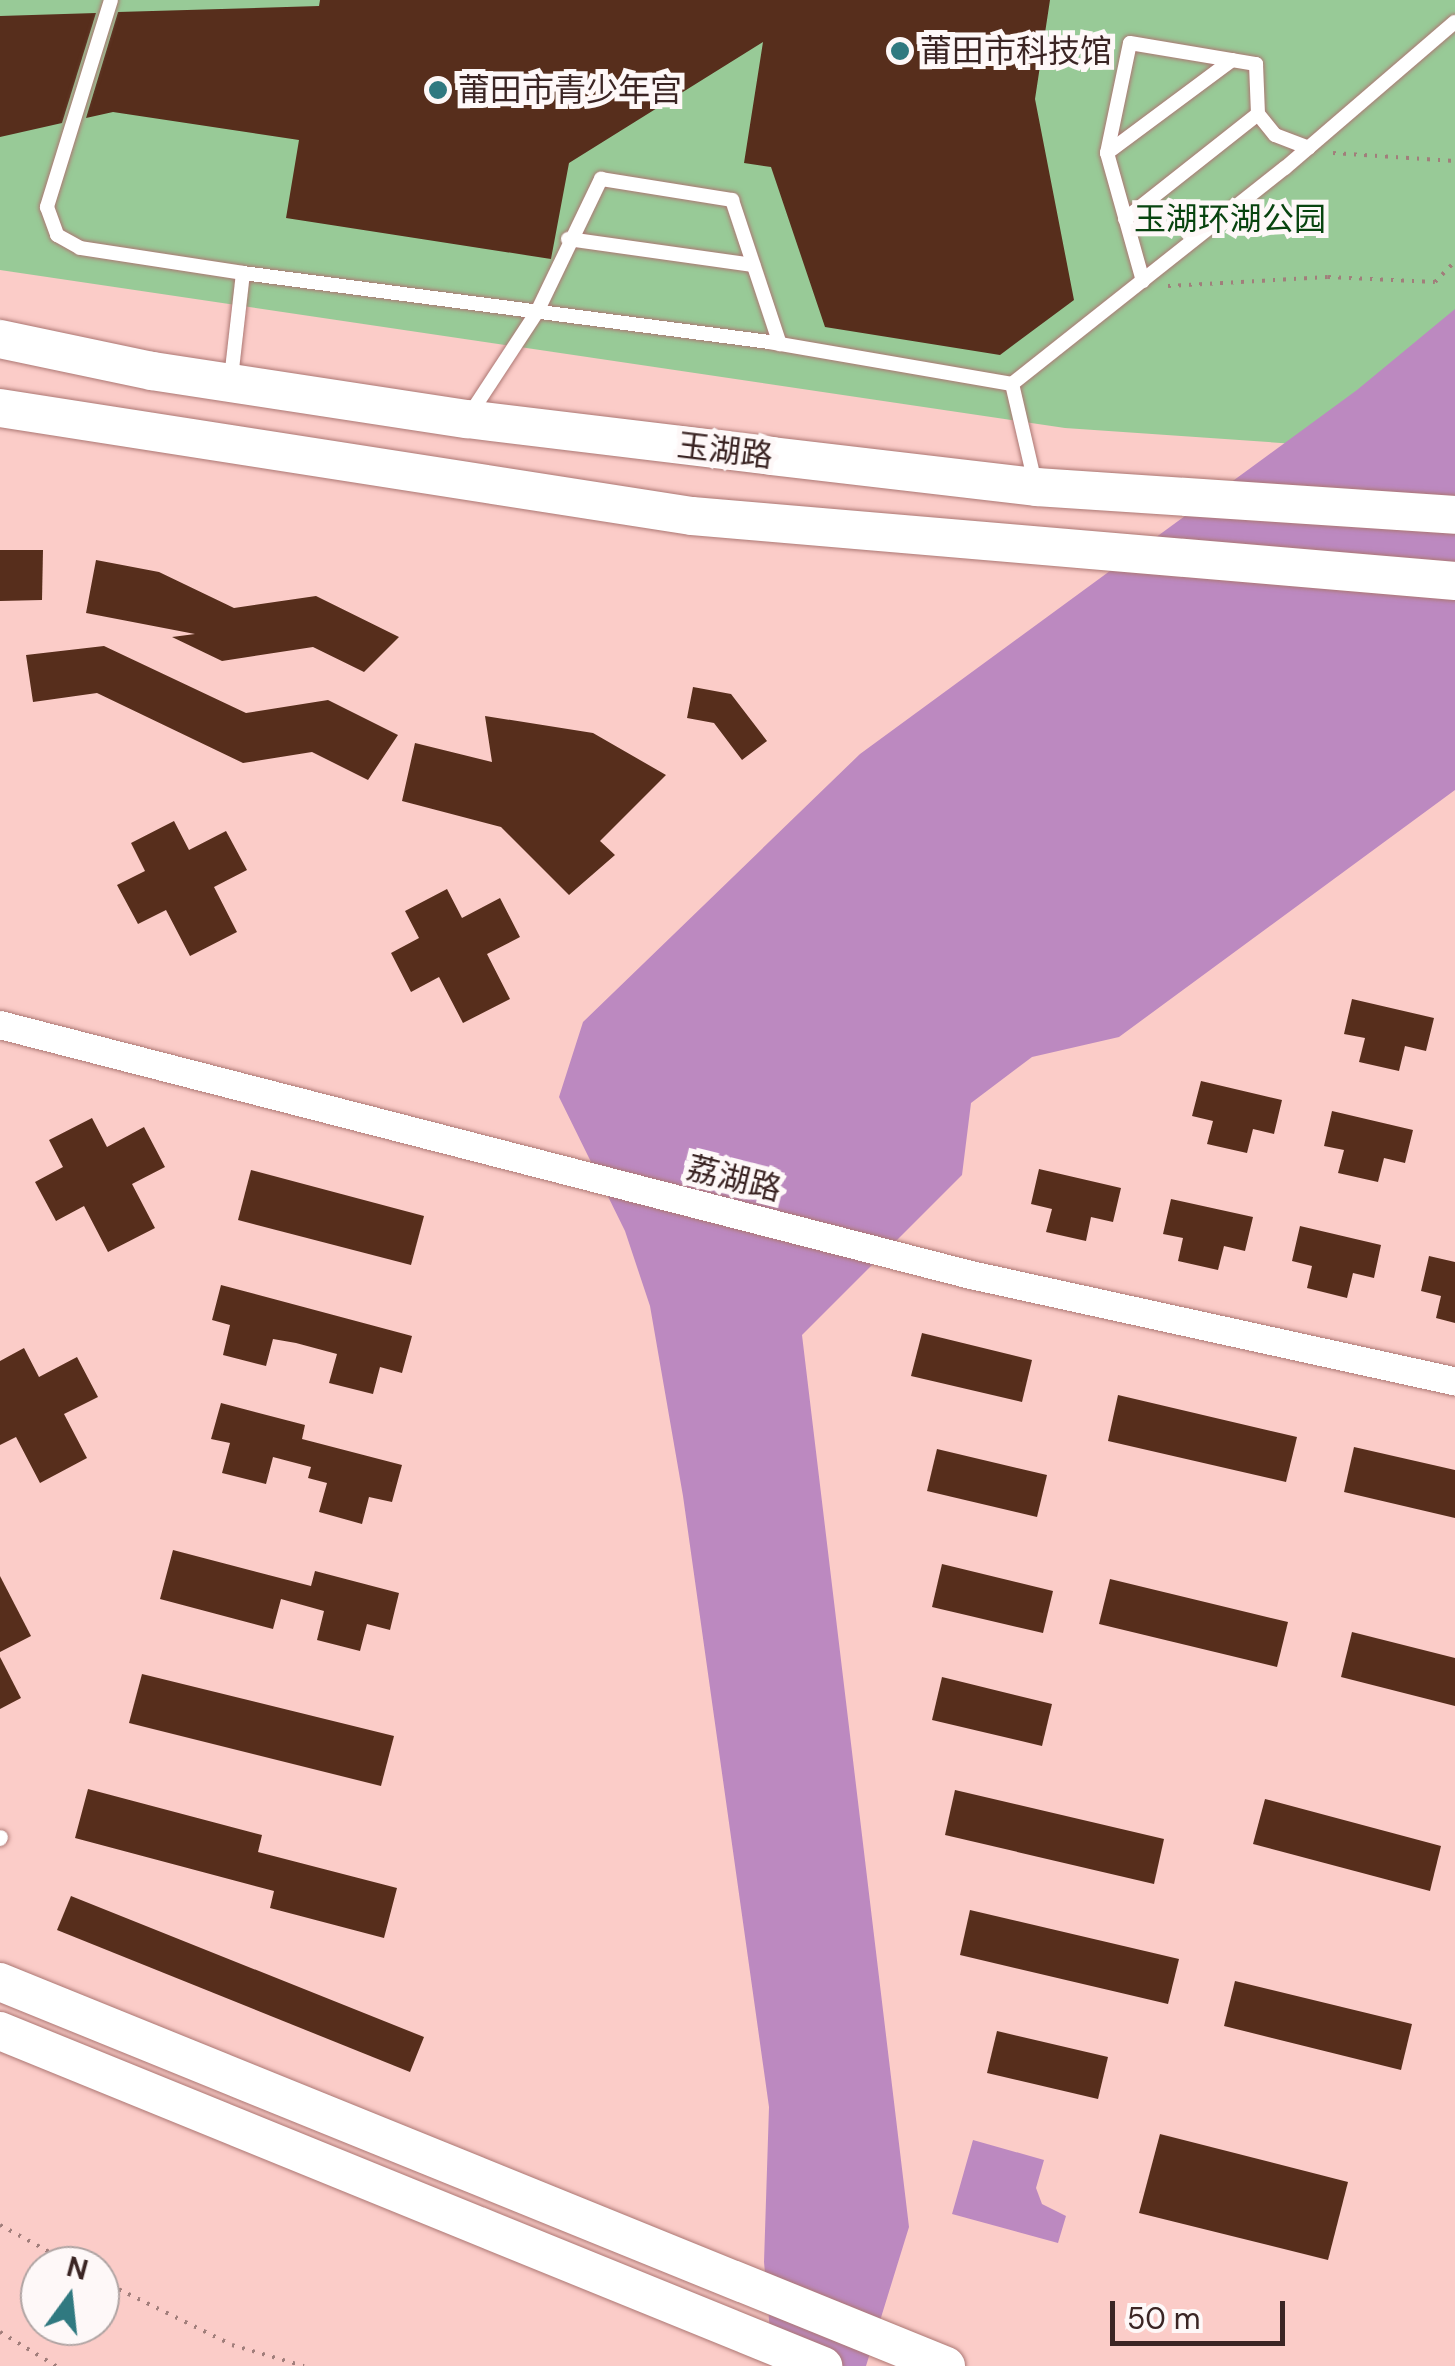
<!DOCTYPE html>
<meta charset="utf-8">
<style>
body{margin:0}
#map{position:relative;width:1455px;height:2366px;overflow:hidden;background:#fbccc8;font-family:"DM Sans","Noto Sans SC",sans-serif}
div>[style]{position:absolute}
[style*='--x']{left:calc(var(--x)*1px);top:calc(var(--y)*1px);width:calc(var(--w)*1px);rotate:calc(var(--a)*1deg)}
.green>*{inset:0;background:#98ca97}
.water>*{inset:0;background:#bc89c0}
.building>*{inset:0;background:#572e1c}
.path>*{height:4px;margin-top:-2px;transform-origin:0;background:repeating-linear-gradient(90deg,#a17e7b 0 2.5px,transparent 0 10.5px)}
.roads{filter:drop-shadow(0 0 2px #ac7773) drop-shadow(0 0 2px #ac7773)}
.service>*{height:14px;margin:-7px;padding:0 7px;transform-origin:7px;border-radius:7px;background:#fff}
.minor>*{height:28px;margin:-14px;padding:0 14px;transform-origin:14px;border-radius:14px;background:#fff}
.secondary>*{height:38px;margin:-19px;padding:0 19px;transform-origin:19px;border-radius:19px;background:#fff}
.dots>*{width:28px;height:28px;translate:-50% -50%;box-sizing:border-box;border:5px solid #fef8f8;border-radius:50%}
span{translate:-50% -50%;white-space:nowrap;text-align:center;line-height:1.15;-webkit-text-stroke:10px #fef8f8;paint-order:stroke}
.poi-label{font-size:32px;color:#3b2524}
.left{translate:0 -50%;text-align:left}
.park-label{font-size:32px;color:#08440f}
.street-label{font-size:32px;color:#3b2524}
.north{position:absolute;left:20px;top:2246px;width:100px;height:100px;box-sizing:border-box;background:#fef8f8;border:2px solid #b0a4a3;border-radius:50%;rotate:15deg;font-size:28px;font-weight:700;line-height:40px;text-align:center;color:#3b2524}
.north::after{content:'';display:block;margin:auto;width:35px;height:45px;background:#307980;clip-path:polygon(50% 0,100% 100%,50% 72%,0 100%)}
.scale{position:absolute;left:1110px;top:2301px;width:175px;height:45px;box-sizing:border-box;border:5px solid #3b2524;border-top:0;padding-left:12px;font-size:30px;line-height:35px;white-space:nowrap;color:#3b2524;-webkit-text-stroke:8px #fef8f8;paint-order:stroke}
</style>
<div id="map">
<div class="green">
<i style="clip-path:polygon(0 0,1455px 0,1455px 455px,1065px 428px,0 270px)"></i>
</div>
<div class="water">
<i style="clip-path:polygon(1455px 309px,1455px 790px,1119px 1037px,1032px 1057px,971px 1103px,962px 1175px,802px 1335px,909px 2227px,866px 2366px,773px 2366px,764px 2262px,769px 2107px,683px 1496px,650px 1306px,625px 1231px,559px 1097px,583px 1022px,860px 754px,1357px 390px)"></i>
<i style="clip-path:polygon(973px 2140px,1044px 2160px,1036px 2188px,1042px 2204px,1066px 2216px,1058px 2243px,952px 2214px)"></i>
</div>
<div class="building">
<i style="clip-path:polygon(320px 0,1050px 0,1035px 99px,1074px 300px,1000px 355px,825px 327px,771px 167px,744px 163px,763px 42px,569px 163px,551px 259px,286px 218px,299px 140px,113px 112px,86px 118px,118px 12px,319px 6px)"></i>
<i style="clip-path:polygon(96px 13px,62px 123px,0 137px,0 16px)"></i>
<i style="clip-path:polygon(0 550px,43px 550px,42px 600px,0 601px)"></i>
<i style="clip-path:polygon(96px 560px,159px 572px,234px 608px,316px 596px,399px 637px,364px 672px,313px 647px,222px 661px,172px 637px,195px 634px,86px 613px)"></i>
<i style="clip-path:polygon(104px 646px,246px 713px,328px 700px,398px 735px,368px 780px,312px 752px,243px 763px,97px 693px,33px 702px,26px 655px)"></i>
<i style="clip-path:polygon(693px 687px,731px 694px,767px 741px,742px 760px,714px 723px,687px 718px)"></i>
<i style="clip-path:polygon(485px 716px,593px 733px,666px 775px,600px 841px,615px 855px,569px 895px,501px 827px,402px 801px,415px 743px,492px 762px)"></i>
<i style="clip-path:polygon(174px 821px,189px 850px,226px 831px,247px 870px,214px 887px,237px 932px,190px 956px,166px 910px,138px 924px,117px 885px,145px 871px,131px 843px)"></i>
<i style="clip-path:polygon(447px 889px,462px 918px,500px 898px,520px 937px,487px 954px,510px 999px,463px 1023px,439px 977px,411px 992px,391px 953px,419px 938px,405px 911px)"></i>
<i style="clip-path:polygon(1352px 999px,1434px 1018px,1426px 1051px,1405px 1046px,1399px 1071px,1359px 1062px,1365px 1038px,1344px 1034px)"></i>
<i style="clip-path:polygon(1201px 1081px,1282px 1100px,1274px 1134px,1253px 1129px,1247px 1153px,1207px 1144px,1213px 1121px,1192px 1116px)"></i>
<i style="clip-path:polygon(1332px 1111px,1413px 1130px,1405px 1163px,1384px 1158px,1378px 1182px,1338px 1173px,1344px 1150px,1324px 1146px)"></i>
<i style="clip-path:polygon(92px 1118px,107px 1147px,144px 1127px,165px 1167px,132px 1184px,155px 1228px,108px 1252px,84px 1206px,56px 1221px,35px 1182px,63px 1167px,49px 1140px)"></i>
<i style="clip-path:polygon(1039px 1169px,1121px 1188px,1113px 1222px,1091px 1217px,1086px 1241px,1046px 1232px,1052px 1209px,1031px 1204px)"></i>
<i style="clip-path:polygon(251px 1170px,424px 1216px,411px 1265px,238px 1220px)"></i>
<i style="clip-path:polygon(1171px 1199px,1253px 1217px,1245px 1251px,1224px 1246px,1218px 1270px,1178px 1261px,1183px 1238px,1163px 1234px)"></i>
<i style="clip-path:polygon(1300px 1226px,1381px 1245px,1374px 1278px,1353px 1273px,1347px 1298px,1307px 1288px,1312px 1266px,1292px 1261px)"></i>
<i style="clip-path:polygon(1429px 1256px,1455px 1262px,1455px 1323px,1436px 1318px,1441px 1296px,1421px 1291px)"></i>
<i style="clip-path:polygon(221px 1285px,412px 1336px,402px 1373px,380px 1367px,373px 1394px,329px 1383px,337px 1354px,296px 1343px,273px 1339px,266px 1366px,223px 1355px,230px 1325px,212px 1320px)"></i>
<i style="clip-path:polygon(922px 1333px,1032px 1360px,1022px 1402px,911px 1376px)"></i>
<i style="clip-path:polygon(24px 1348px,39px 1377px,77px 1357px,98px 1397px,64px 1414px,87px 1458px,40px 1483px,16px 1437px,0 1445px,0 1361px)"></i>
<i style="clip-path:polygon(1118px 1395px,1297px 1437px,1286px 1482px,1108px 1441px)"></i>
<i style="clip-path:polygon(221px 1403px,305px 1425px,302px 1439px,402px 1465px,392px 1502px,369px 1497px,362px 1524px,319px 1512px,327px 1483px,308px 1478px,311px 1467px,273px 1457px,266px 1484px,222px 1473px,230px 1443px,211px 1439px)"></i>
<i style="clip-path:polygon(1354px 1447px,1455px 1470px,1455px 1518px,1344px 1492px)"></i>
<i style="clip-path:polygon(937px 1449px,1047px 1475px,1037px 1517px,927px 1491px)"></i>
<i style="clip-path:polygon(173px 1550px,311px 1586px,315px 1571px,399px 1593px,390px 1630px,367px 1624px,360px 1651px,317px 1640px,324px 1611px,281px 1599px,273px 1629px,160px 1599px)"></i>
<i style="clip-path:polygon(942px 1564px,1053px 1591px,1043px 1633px,932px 1607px)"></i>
<i style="clip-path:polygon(0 1576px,31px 1636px,0 1652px)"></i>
<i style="clip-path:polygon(1110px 1579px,1288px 1622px,1277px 1667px,1099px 1624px)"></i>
<i style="clip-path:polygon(1352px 1632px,1455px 1658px,1455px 1706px,1341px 1677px)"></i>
<i style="clip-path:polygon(0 1657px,21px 1698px,0 1709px)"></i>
<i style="clip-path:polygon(142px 1674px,394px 1736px,381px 1786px,129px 1723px)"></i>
<i style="clip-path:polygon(942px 1677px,1052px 1704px,1042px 1746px,932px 1720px)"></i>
<i style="clip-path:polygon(88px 1789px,262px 1835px,258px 1852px,397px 1888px,384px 1938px,270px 1908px,274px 1891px,75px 1838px)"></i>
<i style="clip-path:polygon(955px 1790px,1164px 1839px,1154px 1884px,945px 1835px)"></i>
<i style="clip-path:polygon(1265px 1799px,1441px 1846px,1430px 1891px,1253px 1844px)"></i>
<i style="clip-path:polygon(71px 1896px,424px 2037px,410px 2072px,57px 1930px)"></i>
<i style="clip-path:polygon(970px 1910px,1179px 1959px,1168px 2004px,960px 1955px)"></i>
<i style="clip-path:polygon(1235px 1981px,1412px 2024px,1401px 2070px,1224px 2026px)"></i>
<i style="clip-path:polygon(997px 2031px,1108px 2057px,1098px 2099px,987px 2073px)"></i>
<i style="clip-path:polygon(1160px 2134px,1348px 2182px,1328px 2260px,1139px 2213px)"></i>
</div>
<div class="path">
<i style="--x:1333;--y:153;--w:122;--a:3.8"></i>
<i style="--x:1168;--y:286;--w:160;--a:-3.2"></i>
<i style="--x:1328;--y:277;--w:107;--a:2.7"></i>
<i style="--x:1435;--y:282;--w:29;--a:-46"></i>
<i style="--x:0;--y:2225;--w:85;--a:28.7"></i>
<i style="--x:100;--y:2280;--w:147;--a:26.2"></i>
<i style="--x:232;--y:2345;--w:75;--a:16.3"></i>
<i style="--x:0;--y:2332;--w:66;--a:31.3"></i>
</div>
<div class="roads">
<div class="service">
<i style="--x:111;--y:0;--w:217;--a:107.2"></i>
<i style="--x:47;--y:207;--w:30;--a:70"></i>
<i style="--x:57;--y:235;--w:26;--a:29"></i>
<i style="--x:80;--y:248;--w:165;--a:8.7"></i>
<i style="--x:243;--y:273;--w:107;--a:96.5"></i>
<i style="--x:1107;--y:153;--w:156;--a:-36.6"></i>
<i style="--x:1125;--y:219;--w:169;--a:-38.3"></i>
<i style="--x:568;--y:239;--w:187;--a:8"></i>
<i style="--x:243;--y:273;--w:531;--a:7.47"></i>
<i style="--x:769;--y:342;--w:247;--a:9.8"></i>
<i style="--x:1143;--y:281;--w:133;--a:-105.7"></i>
<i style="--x:1107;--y:153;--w:112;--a:-78.2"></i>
<i style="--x:1130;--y:43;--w:128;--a:9.5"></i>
<i style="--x:1256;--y:64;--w:50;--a:87.7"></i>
<i style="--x:1258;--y:114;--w:27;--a:51"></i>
<i style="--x:1275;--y:135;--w:36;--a:21"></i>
<i style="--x:470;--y:414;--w:122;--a:-56.7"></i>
<i style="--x:537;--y:312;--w:148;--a:-64.3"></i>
<i style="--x:601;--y:179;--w:133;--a:9.1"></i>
<i style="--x:732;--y:200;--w:152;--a:71.6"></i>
<i style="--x:1036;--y:487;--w:106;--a:-103.1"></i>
<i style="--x:1012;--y:384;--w:348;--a:-38.4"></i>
<i style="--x:1285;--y:168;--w:224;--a:-40.7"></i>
<i style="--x:0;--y:1839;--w:2;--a:-63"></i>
</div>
<div class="minor">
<i style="--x:0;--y:1025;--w:1003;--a:14.44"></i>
<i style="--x:971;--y:1275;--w:495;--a:12.4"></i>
</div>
<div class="secondary">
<i style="--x:0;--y:339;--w:155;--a:11.9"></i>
<i style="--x:152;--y:371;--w:319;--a:8.7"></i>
<i style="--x:467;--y:419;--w:307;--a:6.9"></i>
<i style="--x:772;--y:456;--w:266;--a:6.7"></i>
<i style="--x:1036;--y:487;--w:420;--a:3.8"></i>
<i style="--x:0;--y:408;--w:700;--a:8.87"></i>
<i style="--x:692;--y:516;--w:766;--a:4.87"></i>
<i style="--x:0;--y:1982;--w:1021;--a:22.09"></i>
<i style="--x:0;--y:2031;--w:889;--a:22.15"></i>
</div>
</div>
<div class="dots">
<i style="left:900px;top:51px;background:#307980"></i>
<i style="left:438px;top:90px;background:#307980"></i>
</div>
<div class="poi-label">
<span class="left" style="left:920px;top:51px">莆田市科技馆</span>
<span class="left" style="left:458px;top:90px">莆田市青少年宫</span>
</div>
<div class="park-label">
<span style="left:1230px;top:219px">玉湖环湖公园</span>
</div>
<div class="street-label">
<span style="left:725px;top:451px;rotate:7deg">玉湖路</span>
<span style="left:734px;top:1179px;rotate:14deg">荔湖路</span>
</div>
<div class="north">N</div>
<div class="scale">50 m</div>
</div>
